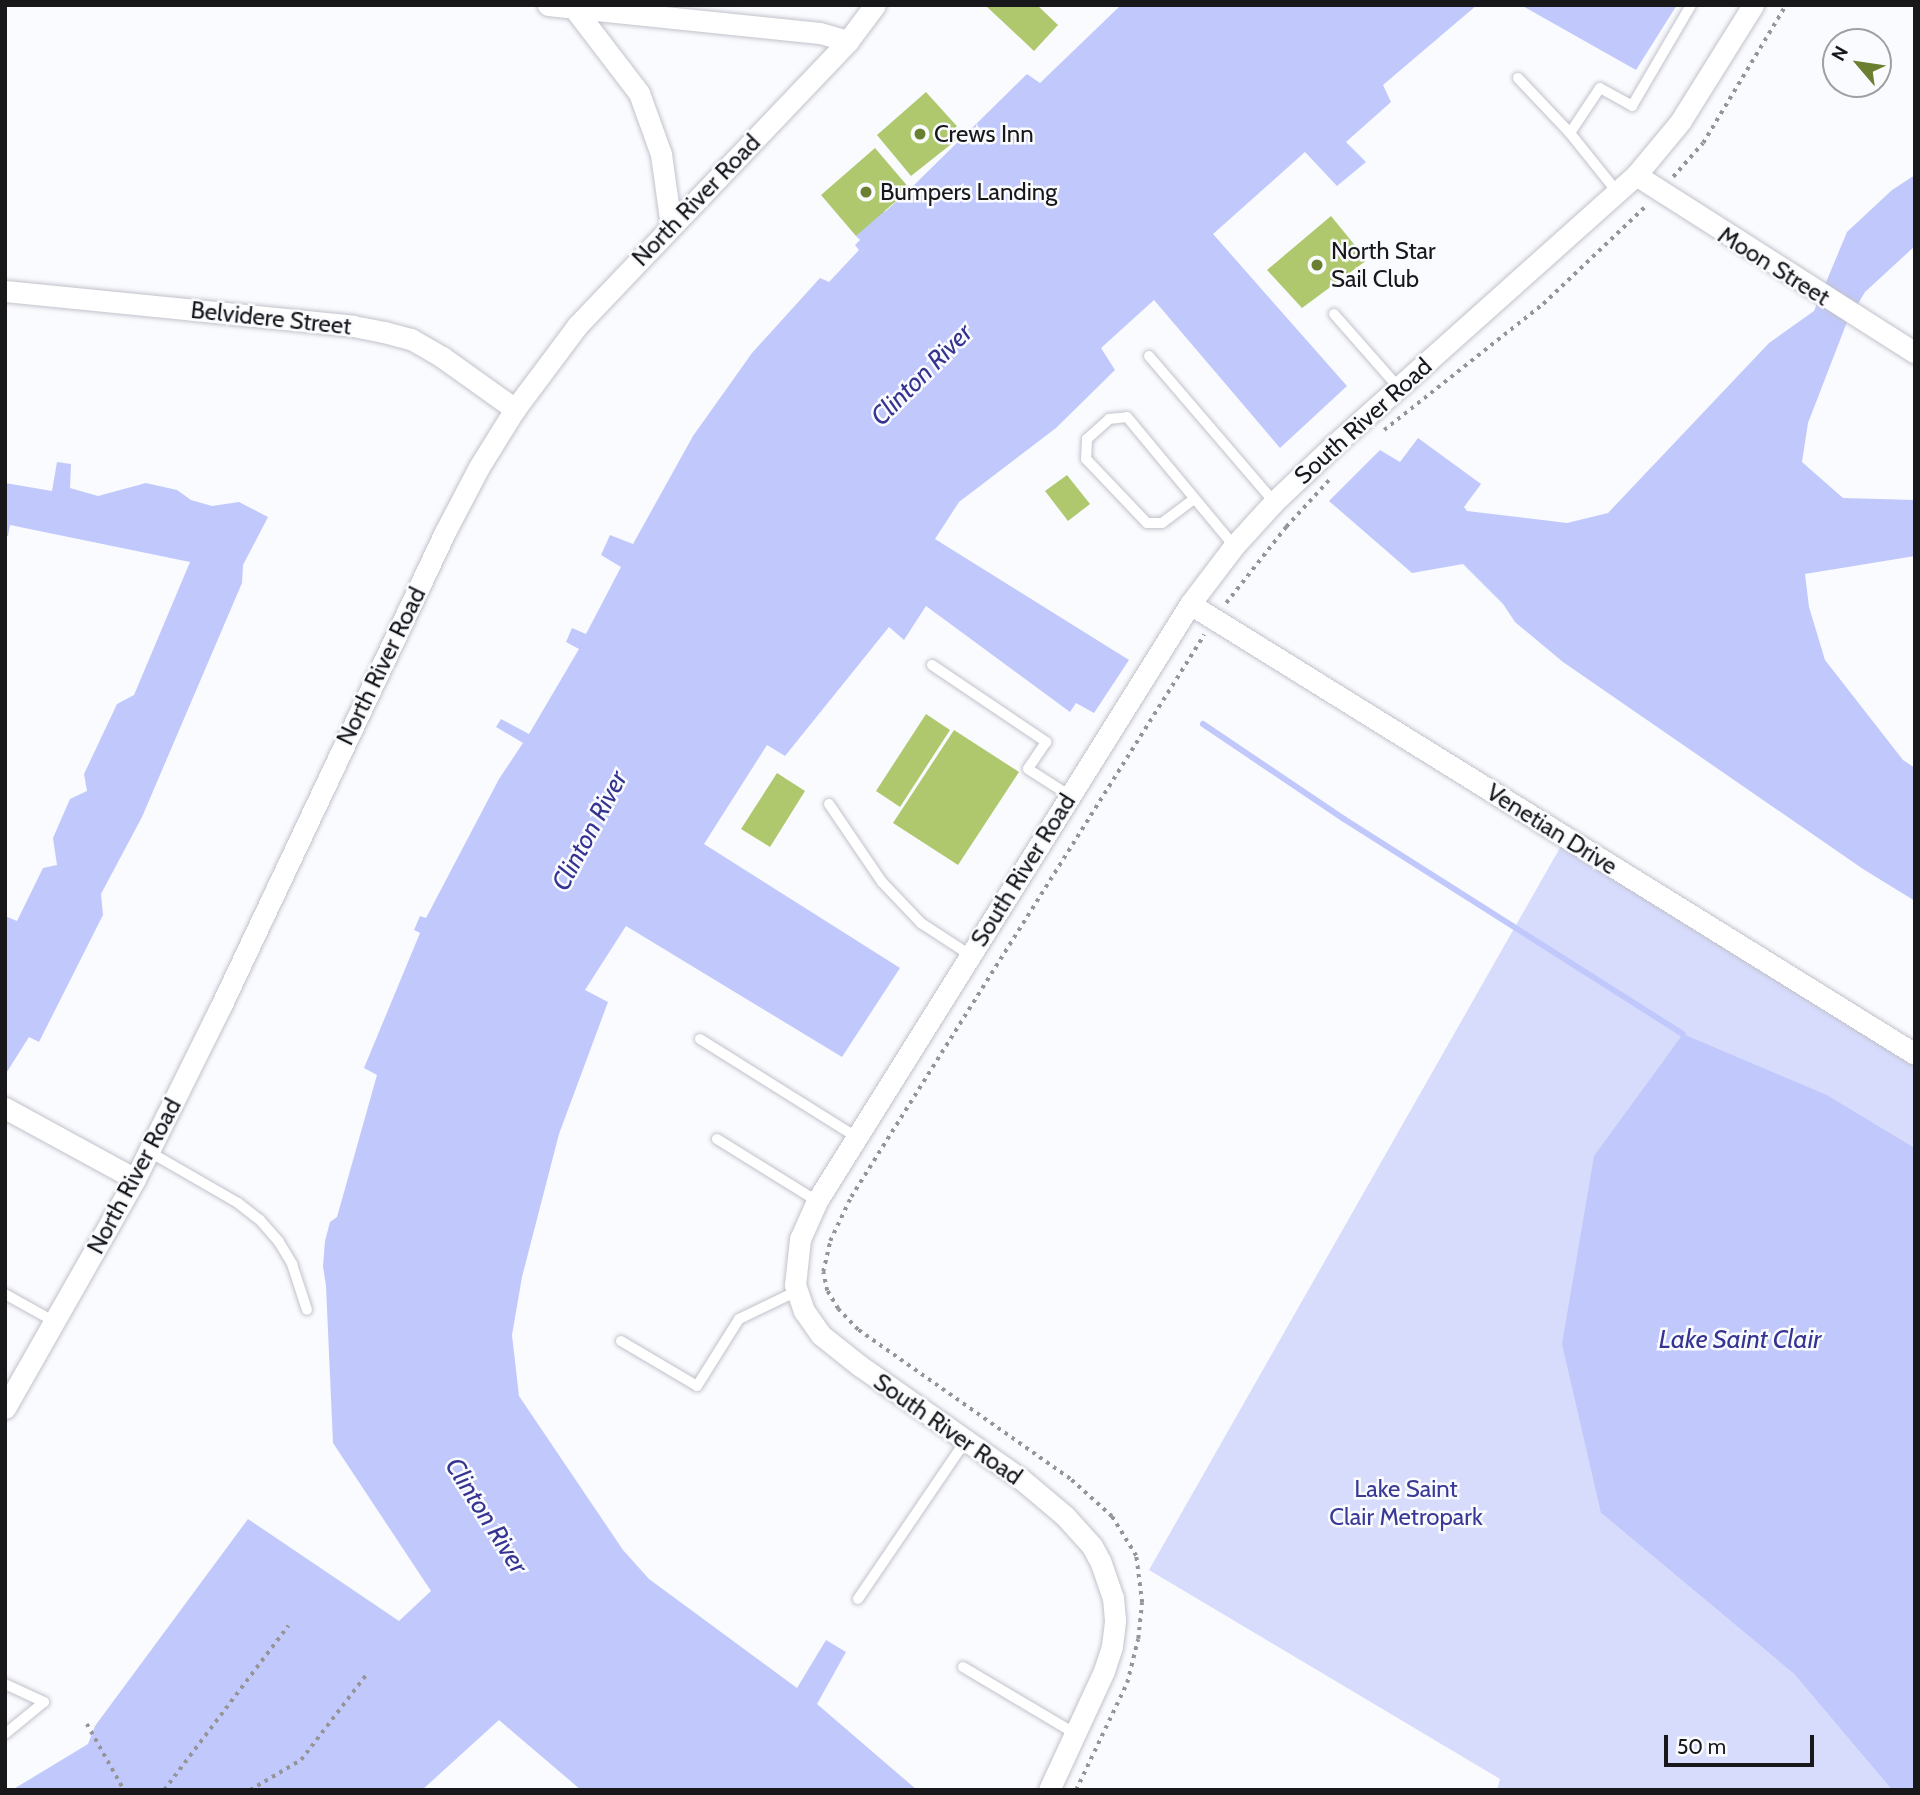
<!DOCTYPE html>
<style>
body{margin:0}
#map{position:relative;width:1920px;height:1795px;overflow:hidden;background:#fafbfe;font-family:Cabin,sans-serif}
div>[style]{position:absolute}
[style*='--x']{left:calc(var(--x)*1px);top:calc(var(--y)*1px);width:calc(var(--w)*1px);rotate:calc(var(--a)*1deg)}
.green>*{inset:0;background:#d7dcfd}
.water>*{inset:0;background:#c1c9fc}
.stream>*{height:6px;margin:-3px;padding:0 3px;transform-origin:3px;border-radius:3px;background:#c1c9fc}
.building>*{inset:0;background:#afc86e}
.path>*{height:3.5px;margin-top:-1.75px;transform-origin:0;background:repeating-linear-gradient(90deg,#959598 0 3.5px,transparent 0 8.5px)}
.roads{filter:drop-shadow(0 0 2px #c1c2cb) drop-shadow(0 0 2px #c1c2cb)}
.lane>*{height:10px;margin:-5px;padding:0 5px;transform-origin:5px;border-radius:5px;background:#fff}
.street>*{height:21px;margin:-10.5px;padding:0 10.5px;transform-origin:10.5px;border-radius:10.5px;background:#fff}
.dots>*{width:19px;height:19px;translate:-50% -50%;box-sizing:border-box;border:4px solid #fafbfe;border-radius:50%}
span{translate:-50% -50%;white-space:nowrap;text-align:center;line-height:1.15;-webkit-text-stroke:5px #fafbfe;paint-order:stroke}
.poi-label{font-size:24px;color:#18181b}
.left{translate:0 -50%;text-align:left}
.street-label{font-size:24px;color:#18181b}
.park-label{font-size:24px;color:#3a3996}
.water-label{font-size:26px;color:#363491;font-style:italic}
.frame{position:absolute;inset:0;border:7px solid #18181b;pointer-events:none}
.north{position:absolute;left:1822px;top:28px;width:70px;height:70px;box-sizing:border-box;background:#fafbfe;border:2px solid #a0a0a3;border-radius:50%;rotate:299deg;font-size:19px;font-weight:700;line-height:28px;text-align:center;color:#18181b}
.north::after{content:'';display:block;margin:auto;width:24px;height:32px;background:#6b7f30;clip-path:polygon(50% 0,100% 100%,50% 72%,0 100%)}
.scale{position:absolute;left:1664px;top:1735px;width:150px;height:32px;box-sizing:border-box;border:4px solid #18181b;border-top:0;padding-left:9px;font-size:21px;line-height:24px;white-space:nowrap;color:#18181b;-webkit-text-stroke:5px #fafbfe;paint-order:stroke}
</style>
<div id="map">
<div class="green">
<i style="clip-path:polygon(1561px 846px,1915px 1064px,1915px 1148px,1829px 1096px,1601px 1513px,1794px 1674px,1892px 1790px,1497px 1790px,1500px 1779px,1149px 1570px)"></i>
</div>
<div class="water">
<i style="clip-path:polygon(1121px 5px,1477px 5px,1383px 85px,1391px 102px,1346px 142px,1366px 162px,1337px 186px,1305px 152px,1213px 234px,1347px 386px,1280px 448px,1154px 300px,1101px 348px,1115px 370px,1056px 428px,959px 502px,935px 539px,1129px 660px,1094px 713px,1076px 703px,1070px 712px,926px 606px,904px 640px,889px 627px,785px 756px,767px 745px,704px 844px,900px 968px,842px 1057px,626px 926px,585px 990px,608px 1002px,559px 1134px,522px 1277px,512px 1335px,519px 1396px,623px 1550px,649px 1579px,797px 1688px,826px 1640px,846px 1652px,817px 1704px,917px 1790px,581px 1790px,499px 1720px,422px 1790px,12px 1790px,88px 1744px,95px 1726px,248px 1519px,399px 1621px,431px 1591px,333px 1443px,326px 1286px,323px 1266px,325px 1241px,330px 1222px,337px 1217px,377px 1075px,364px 1068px,420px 933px,414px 930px,420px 916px,426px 918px,499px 779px,523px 743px,496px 727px,501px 719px,529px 734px,579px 649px,566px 642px,572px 628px,586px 634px,621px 567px,601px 555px,610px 535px,633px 544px,693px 436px,752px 353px,820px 278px,829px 282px,859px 250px,855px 245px,860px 240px,856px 236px,878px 213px,886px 211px,910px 189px,1027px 74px,1040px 83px)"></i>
<i style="clip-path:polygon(1521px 5px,1677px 5px,1636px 70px)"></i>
<i style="clip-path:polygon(1915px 175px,1915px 246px,1865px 292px,1847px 322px,1808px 423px,1802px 462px,1843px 498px,1915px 500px,1915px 556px,1805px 574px,1809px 607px,1825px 660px,1903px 760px,1915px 768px,1915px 901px,1863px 869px,1563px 662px,1515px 622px,1503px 604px,1463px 564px,1412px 573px,1329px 501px,1380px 450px,1400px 462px,1418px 438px,1481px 484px,1464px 507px,1467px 511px,1567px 523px,1608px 513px,1769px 343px,1814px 311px,1847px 232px,1892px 190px)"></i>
<i style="clip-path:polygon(57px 462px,71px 464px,70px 488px,98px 496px,146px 483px,177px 490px,191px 500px,212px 506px,239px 502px,268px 517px,243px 565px,242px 583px,142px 817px,101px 894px,103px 915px,39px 1042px,29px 1037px,5px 1075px,5px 916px,17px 921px,43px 868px,57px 865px,53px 838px,70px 799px,87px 791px,84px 774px,117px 704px,134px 695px,190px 562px,10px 525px,8px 536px,5px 535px,5px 483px,52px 491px)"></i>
<i style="clip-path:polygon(1683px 1034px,1829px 1096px,1915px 1148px,1915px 1790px,1892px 1790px,1794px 1674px,1601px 1513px,1562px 1344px,1594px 1156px)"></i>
</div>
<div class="stream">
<i style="--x:1203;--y:724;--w:170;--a:34"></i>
<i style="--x:1344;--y:819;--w:401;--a:32.4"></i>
</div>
<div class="building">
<i style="clip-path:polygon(985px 5px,1037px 5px,1058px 25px,1034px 51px)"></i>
<i style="clip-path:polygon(926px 92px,964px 134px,911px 176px,877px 135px)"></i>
<i style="clip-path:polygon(875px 148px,910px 189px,856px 236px,821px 195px)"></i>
<i style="clip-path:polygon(1331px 216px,1367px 260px,1302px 308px,1267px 270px)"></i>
<i style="clip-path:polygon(1067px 475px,1090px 504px,1068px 521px,1045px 491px)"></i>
<i style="clip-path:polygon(926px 714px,950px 730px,900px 807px,876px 791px)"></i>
<i style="clip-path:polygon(954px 730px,1019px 772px,958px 865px,893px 823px)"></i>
<i style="clip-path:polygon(777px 773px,805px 791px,770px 847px,741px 829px)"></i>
</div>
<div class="path">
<i style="--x:1673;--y:177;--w:45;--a:-48.6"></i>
<i style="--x:1703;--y:143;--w:161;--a:-59"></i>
<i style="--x:1384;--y:430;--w:203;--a:-38.4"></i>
<i style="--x:1543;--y:304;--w:142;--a:-43.6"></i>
<i style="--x:1226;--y:603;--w:97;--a:-51.7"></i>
<i style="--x:1286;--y:527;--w:64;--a:-47.5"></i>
<i style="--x:87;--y:1724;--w:76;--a:60.7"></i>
<i style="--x:164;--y:1790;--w:206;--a:-52.9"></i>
<i style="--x:250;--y:1790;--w:59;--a:-30.5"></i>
<i style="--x:301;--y:1760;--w:107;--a:-52.6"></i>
<i style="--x:1076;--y:1790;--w:119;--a:-64.5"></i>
<i style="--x:1127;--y:1683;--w:45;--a:-76"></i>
<i style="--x:1138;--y:1639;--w:36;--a:-84"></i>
<i style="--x:1142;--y:1603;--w:47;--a:-97.3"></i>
<i style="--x:1136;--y:1556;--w:46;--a:-121.6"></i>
<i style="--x:1112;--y:1517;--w:57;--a:-137.9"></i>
<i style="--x:1070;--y:1479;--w:259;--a:-144.9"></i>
<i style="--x:858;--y:1330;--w:29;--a:-134"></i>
<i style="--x:838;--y:1309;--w:21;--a:-121"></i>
<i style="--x:827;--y:1291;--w:19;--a:-102"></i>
<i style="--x:823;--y:1272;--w:32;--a:-77"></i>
<i style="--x:830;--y:1241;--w:49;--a:-64.5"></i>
<i style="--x:851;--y:1197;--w:664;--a:-57.87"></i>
</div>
<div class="roads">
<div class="lane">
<i style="--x:1518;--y:78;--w:76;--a:46.6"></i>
<i style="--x:1618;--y:193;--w:77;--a:-128.7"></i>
<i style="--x:1570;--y:133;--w:54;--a:-56.3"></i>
<i style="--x:1600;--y:88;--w:37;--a:29"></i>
<i style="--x:1632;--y:106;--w:117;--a:-59.7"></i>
<i style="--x:1334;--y:314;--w:98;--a:48.7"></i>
<i style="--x:1149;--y:356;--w:192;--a:49.4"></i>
<i style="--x:1194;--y:499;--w:40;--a:143"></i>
<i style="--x:1162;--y:523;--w:15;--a:180"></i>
<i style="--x:1147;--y:523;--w:88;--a:-133.6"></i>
<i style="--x:1086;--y:459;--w:20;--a:-87"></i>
<i style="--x:1087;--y:439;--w:30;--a:-42"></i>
<i style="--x:1109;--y:419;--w:18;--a:-6"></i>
<i style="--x:1127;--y:417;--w:168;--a:50.3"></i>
<i style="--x:932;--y:665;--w:138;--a:34"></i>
<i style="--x:1046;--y:742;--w:32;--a:124"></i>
<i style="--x:1028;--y:769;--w:50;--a:32.7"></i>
<i style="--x:829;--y:804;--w:94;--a:55.8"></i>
<i style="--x:882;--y:882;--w:57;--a:46.4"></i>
<i style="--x:921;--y:923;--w:59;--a:33.1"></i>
<i style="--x:700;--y:1039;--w:184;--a:32.1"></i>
<i style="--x:717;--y:1139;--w:118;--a:31.8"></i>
<i style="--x:148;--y:1151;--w:104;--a:30"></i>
<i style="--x:238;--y:1203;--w:28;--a:38"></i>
<i style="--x:260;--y:1220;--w:29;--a:49"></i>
<i style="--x:279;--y:1242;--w:26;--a:59"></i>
<i style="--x:292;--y:1264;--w:48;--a:71.9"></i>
<i style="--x:5;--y:1294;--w:57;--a:29.2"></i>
<i style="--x:621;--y:1341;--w:88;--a:30.6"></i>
<i style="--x:697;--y:1386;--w:79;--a:-57.9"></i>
<i style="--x:739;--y:1319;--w:64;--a:-25.8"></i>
<i style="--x:858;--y:1599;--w:192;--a:-55.8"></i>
<i style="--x:963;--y:1667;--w:129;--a:30.7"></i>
<i style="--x:5;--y:1684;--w:43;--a:24.8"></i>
<i style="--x:44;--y:1702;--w:50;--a:140.6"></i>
</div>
<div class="street">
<i style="--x:548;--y:5;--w:273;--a:5.9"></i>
<i style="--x:820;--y:33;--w:29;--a:16"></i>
<i style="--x:574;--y:8;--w:107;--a:52.6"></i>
<i style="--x:639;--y:93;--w:65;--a:70.2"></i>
<i style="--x:661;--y:154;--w:73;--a:82.1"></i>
<i style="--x:1636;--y:175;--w:331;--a:32.5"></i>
<i style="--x:5;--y:291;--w:350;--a:5.7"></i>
<i style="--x:353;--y:326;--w:32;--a:11"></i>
<i style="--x:384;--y:332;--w:28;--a:15"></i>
<i style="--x:411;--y:339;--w:36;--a:30"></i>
<i style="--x:442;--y:357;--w:90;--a:35.5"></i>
<i style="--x:1190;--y:604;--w:853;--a:31.83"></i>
<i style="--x:5;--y:1108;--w:148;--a:28.6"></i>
<i style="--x:5;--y:1408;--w:263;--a:-60.4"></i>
<i style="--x:135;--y:1179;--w:191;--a:-63.6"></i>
<i style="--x:220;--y:1008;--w:526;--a:-64.7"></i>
<i style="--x:445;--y:532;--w:73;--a:-62.4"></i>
<i style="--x:479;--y:467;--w:68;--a:-58.2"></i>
<i style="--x:515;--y:409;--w:104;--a:-53.2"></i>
<i style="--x:577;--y:326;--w:393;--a:-46.4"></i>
<i style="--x:848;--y:41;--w:45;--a:-53.1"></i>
<i style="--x:1049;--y:1790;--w:131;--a:-65.2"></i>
<i style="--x:1104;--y:1671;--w:26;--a:-72"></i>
<i style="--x:1112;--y:1646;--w:26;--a:-83"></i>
<i style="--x:1115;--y:1620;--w:22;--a:-95"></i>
<i style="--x:1113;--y:1598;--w:39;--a:-109"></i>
<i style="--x:1100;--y:1561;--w:17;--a:-118"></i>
<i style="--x:1092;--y:1546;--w:40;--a:-132"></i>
<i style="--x:1065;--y:1516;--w:57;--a:-139.9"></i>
<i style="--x:1021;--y:1479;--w:197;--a:-144.9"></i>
<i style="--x:860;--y:1366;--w:50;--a:-141.5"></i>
<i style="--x:821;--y:1335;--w:29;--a:-125"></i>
<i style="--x:804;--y:1311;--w:28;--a:-109"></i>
<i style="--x:795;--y:1285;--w:46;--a:-83.8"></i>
<i style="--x:800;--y:1239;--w:42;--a:-65.9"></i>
<i style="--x:817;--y:1201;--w:704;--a:-58"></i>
<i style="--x:1190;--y:604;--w:73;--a:-52.8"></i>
<i style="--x:1234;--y:546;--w:59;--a:-47.7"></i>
<i style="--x:1274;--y:502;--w:83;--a:-43.5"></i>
<i style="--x:1334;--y:445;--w:405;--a:-41.8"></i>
<i style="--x:1636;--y:175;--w:69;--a:-50.3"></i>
<i style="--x:1680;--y:122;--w:138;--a:-58"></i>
</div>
</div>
<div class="dots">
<i style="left:920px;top:134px;background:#6b7f30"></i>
<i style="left:866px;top:192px;background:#6b7f30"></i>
<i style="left:1317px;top:265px;background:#6b7f30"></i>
</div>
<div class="poi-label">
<span class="left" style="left:934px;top:134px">Crews Inn</span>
<span class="left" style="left:880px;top:192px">Bumpers Landing</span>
<span class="left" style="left:1331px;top:265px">North Star<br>Sail Club</span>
</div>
<div class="street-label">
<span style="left:696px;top:200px;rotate:-46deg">North River Road</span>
<span style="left:1774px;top:266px;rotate:32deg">Moon Street</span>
<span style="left:271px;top:318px;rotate:6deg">Belvidere Street</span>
<span style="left:1363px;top:421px;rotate:-42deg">South River Road</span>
<span style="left:381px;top:666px;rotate:-64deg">North River Road</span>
<span style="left:1552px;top:829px;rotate:32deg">Venetian Drive</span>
<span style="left:1023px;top:870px;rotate:-58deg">South River Road</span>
<span style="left:134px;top:1176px;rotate:-62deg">North River Road</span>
<span style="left:948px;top:1429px;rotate:35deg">South River Road</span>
</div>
<div class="park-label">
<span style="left:1406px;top:1503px">Lake Saint<br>Clair Metropark</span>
</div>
<div class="water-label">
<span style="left:922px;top:375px;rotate:-45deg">Clinton River</span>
<span style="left:590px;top:831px;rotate:-62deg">Clinton River</span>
<span style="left:1740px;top:1340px">Lake Saint Clair</span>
<span style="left:486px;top:1516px;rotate:58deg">Clinton River</span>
</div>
<div class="frame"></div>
<div class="north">N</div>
<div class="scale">50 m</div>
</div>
